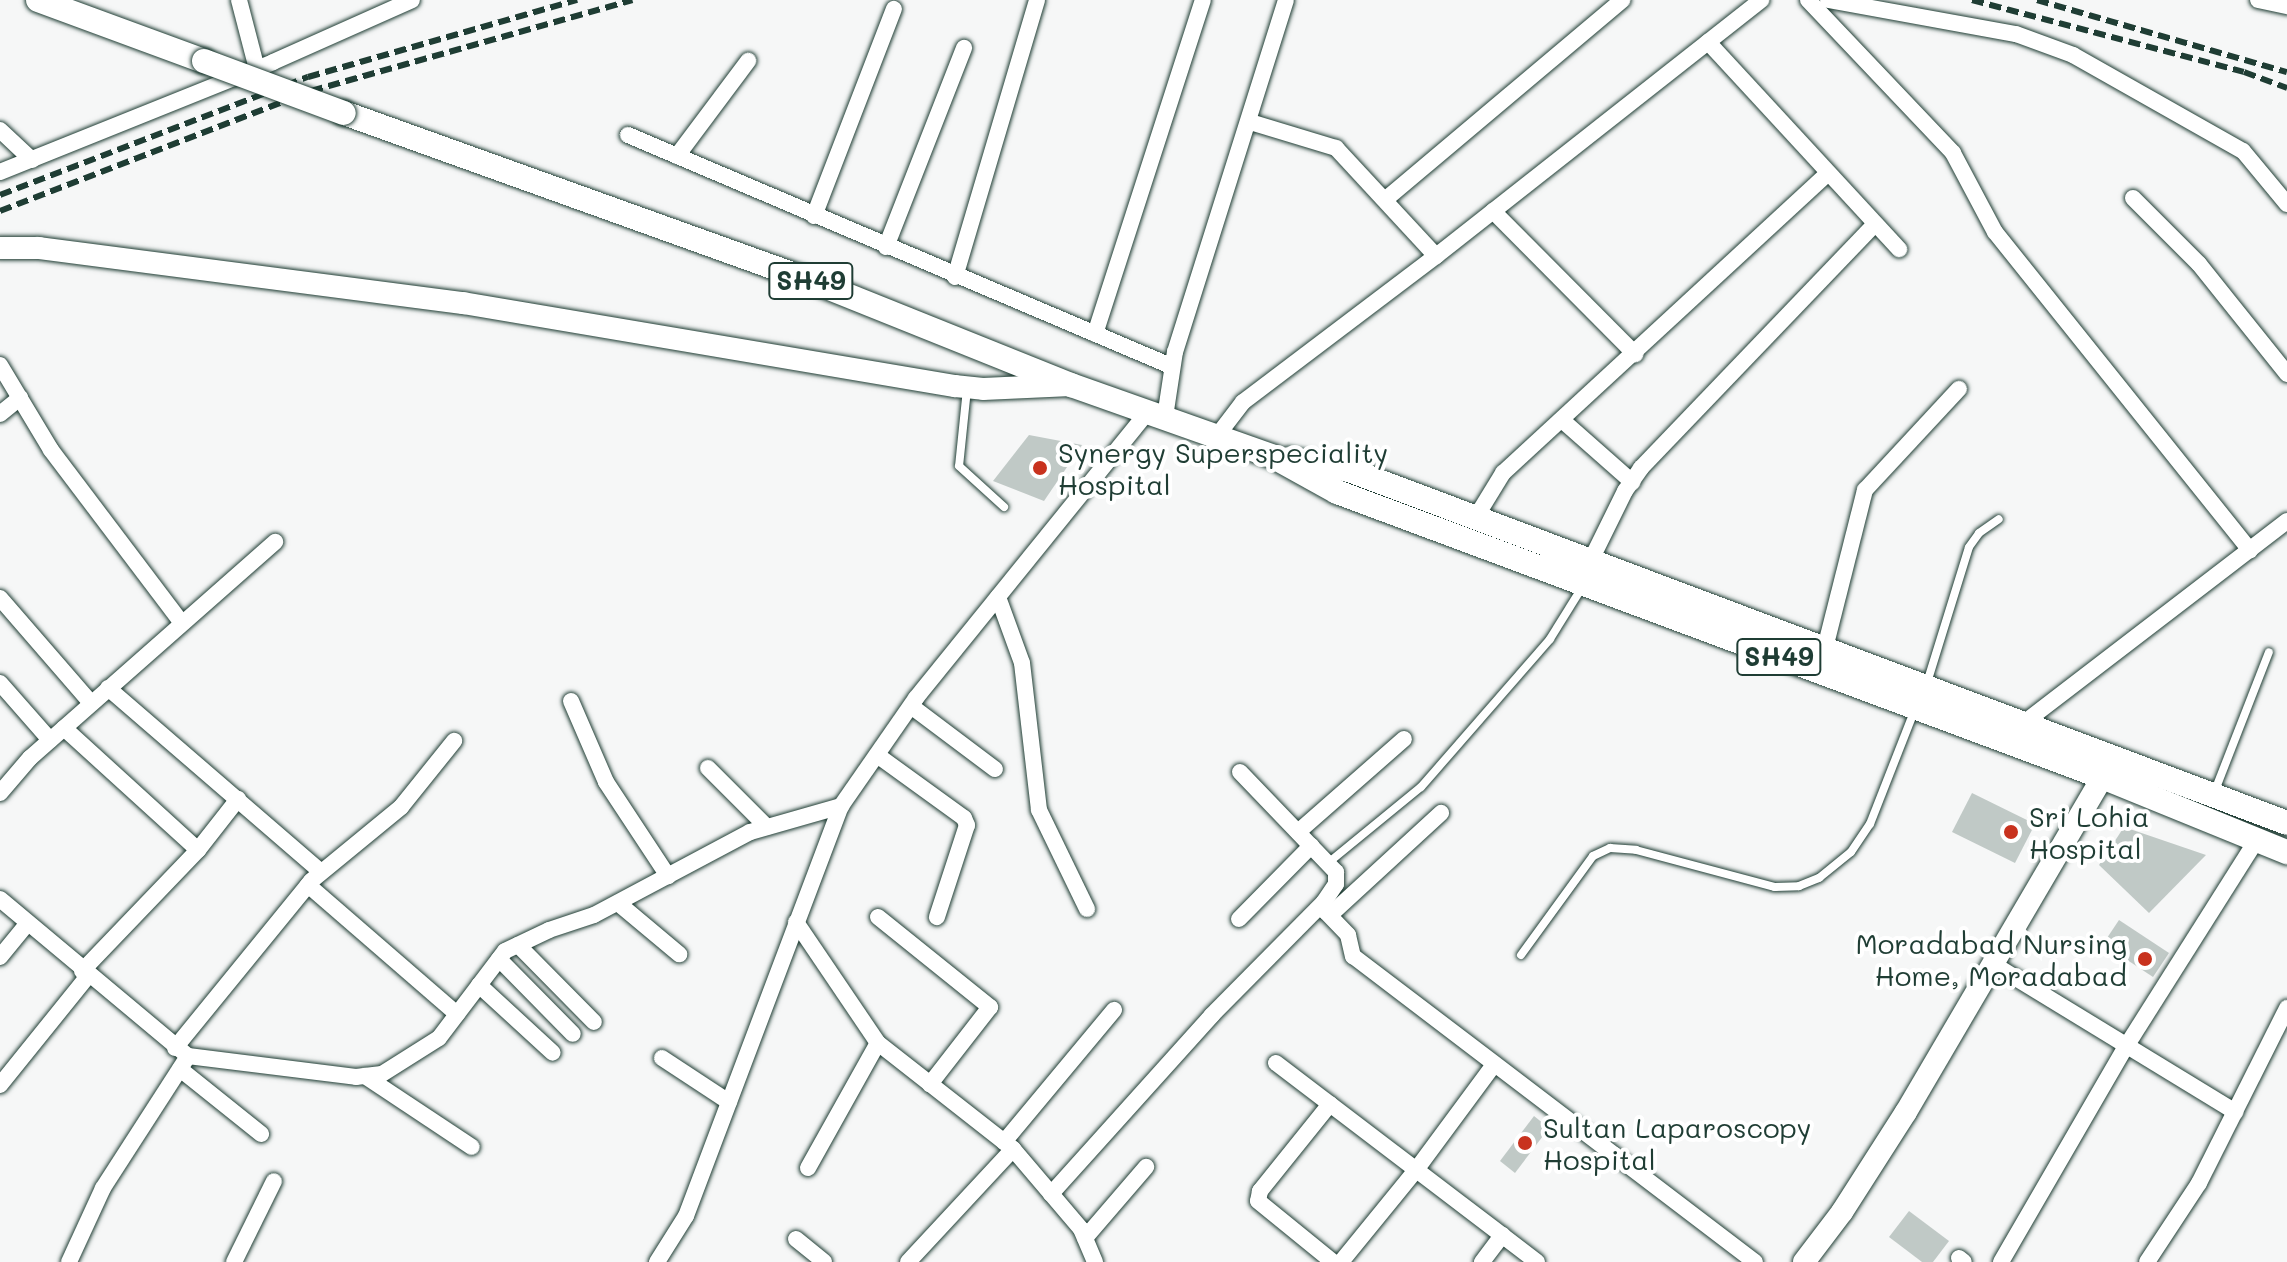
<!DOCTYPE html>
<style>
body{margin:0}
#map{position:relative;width:2287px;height:1262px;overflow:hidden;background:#f6f7f7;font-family:Mali,sans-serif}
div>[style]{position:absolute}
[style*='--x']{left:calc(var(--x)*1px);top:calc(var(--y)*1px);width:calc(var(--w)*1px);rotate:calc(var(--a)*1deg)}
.building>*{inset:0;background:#c0c9c6}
.roads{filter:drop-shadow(0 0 2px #1f3d34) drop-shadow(0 0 2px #1f3d34)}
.lane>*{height:8px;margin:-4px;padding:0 4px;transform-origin:4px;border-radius:4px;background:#fff}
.street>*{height:16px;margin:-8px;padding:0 8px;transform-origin:8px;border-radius:8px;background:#fff}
.secondary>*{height:22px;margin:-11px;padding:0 11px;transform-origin:11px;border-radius:11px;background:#fff}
.primary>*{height:24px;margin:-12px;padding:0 12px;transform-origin:12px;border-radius:12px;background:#fff}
.rail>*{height:6px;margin-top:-3px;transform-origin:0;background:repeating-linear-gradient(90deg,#1f3d34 0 12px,transparent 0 18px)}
.bridges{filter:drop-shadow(0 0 2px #1f3d34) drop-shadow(0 0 2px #1f3d34)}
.primary-bridge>*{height:24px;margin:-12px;padding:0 12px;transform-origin:12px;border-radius:12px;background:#fff}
.dots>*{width:22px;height:22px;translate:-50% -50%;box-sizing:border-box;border:4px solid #fff;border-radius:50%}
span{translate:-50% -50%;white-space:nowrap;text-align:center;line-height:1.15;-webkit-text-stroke:8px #fff;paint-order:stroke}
.shield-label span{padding:2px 6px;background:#fff;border:2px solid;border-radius:6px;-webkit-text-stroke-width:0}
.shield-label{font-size:26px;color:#1f3d34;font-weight:700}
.poi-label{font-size:28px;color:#1f3d34}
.left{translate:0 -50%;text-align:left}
.right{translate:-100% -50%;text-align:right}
</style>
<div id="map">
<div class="building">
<i style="clip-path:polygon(1029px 435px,1082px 445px,1044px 501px,993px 481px)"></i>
<i style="clip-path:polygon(1972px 793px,2035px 824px,2015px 863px,1952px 832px)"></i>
<i style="clip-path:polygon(2124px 827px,2206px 855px,2149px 913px,2099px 865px)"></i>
<i style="clip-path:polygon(2119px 920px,2169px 953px,2153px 977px,2103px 944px)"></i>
<i style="clip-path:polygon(1534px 1116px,1549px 1128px,1515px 1173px,1500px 1161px)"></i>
<i style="clip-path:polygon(1909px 1211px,1949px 1241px,1933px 1262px,1922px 1262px,1889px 1237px)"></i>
</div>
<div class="roads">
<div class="lane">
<i style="--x:967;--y:389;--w:77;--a:95.9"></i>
<i style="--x:959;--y:466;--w:61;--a:42.3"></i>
<i style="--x:1926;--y:686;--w:145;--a:-72.8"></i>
<i style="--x:1969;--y:547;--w:17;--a:-54"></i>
<i style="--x:1979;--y:533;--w:24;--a:-35"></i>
<i style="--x:2214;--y:793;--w:151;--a:-68.7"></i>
<i style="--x:1328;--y:863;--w:120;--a:-39.3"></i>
<i style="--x:1421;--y:787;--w:196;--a:-48.9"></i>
<i style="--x:1550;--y:639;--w:62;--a:-58.1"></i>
<i style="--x:1521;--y:955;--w:122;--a:-54"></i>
<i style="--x:1593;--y:856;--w:19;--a:-25"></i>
<i style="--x:1610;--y:848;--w:26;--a:4"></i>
<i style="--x:1636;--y:850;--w:144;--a:14.9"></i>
<i style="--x:1775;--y:887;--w:24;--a:-2"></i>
<i style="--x:1799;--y:886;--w:22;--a:-22"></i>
<i style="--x:1819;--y:878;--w:41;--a:-39.1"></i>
<i style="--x:1851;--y:852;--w:34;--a:-56"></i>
<i style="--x:1870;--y:824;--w:123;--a:-68.6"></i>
</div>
<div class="street">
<i style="--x:239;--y:0;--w:71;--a:75.4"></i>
<i style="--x:1808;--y:0;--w:211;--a:46.5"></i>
<i style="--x:1953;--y:153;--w:89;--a:62"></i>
<i style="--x:1995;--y:232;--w:408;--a:51.3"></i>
<i style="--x:1828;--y:0;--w:191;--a:10.3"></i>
<i style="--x:2016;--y:34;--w:61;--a:20.2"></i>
<i style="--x:2073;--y:55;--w:195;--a:29.5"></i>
<i style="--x:2243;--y:151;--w:69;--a:50.3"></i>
<i style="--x:2258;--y:0;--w:30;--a:12"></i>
<i style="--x:1708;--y:42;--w:282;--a:47.3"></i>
<i style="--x:1250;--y:122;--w:90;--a:16.8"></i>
<i style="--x:1336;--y:148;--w:147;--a:47.2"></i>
<i style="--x:0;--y:130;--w:44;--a:43.2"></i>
<i style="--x:628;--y:135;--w:590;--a:23.05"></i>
<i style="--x:677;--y:156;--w:119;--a:-53.2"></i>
<i style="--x:0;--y:172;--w:294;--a:-21.9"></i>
<i style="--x:273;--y:62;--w:152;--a:-24"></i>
<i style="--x:2133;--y:198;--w:93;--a:45"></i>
<i style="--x:2199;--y:264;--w:141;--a:51.3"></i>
<i style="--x:1386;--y:199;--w:309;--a:-40.1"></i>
<i style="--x:1493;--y:211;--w:202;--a:45.2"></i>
<i style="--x:814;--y:216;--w:222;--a:-68.9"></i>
<i style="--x:886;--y:247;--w:214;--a:-68.6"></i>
<i style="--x:955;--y:277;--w:289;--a:-73.5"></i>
<i style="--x:1095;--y:334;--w:351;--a:-72.1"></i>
<i style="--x:0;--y:365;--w:99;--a:59"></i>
<i style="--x:51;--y:450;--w:217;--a:52.9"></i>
<i style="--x:0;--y:414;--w:26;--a:-39"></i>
<i style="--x:1165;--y:417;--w:66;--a:-81.3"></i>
<i style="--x:1175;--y:352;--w:369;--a:-72.5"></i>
<i style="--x:1562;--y:420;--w:94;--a:41.5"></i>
<i style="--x:1217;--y:436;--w:43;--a:-52.6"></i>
<i style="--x:1243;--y:402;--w:242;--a:-37.1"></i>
<i style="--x:1436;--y:256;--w:414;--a:-38.2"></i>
<i style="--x:1476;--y:517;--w:52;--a:-58.5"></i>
<i style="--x:1503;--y:473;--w:442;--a:-42.7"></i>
<i style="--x:1591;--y:560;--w:77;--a:-63.8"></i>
<i style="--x:1625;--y:491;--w:28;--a:-55"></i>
<i style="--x:1641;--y:468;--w:338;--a:-46.2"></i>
<i style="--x:998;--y:597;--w:70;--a:70"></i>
<i style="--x:1022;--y:663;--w:148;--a:83.4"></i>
<i style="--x:1039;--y:810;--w:110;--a:64.1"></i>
<i style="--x:0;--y:598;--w:139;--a:49.1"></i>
<i style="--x:1825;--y:648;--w:163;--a:-75.8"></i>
<i style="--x:1865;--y:490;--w:138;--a:-47.1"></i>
<i style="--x:0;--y:683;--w:76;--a:48.7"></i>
<i style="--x:108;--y:688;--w:280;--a:40.8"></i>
<i style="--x:571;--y:701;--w:88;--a:66.6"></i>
<i style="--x:606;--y:782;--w:113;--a:56.6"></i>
<i style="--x:911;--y:706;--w:105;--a:36.9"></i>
<i style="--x:2025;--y:722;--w:330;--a:-37.5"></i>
<i style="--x:64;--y:728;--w:181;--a:42.3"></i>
<i style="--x:877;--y:755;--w:107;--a:35.9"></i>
<i style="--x:964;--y:818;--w:8;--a:67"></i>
<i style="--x:967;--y:825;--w:97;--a:108.1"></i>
<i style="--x:708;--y:768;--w:83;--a:45"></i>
<i style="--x:1240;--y:772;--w:139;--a:46.2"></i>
<i style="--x:1336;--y:872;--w:12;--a:90"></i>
<i style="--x:1336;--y:884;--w:22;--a:124"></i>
<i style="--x:1324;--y:902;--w:10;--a:79"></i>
<i style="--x:1326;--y:912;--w:32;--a:46"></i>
<i style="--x:1348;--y:935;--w:22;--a:77"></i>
<i style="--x:1353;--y:956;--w:505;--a:37.28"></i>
<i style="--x:0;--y:793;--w:46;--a:-49.4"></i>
<i style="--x:30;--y:758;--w:327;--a:-41.4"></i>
<i style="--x:1298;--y:832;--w:141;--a:-41.3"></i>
<i style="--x:308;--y:885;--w:197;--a:40.9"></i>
<i style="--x:0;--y:899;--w:245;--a:39.9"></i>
<i style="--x:188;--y:1056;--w:169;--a:7.1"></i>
<i style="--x:356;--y:1077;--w:26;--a:-7"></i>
<i style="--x:382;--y:1074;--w:67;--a:-32.3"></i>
<i style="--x:439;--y:1038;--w:109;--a:-52.8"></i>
<i style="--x:505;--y:951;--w:49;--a:-25.5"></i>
<i style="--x:549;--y:930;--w:47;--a:-18.4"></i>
<i style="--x:594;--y:915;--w:177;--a:-28"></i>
<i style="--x:750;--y:832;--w:95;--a:-15.9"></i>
<i style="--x:618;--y:903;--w:80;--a:39.9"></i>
<i style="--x:1330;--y:915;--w:151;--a:-42.6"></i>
<i style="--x:878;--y:917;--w:144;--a:38.8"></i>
<i style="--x:990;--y:1007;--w:98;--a:127.9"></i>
<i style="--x:1239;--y:919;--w:103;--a:-45.4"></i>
<i style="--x:796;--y:922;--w:146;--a:55.9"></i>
<i style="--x:878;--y:1043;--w:172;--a:38.1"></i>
<i style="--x:1013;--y:1149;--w:105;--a:49.6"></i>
<i style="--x:1081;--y:1229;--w:36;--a:67"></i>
<i style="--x:518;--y:945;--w:108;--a:45.4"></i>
<i style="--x:0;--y:957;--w:43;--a:-50.7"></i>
<i style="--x:499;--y:959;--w:105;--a:45.4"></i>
<i style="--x:1993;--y:964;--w:284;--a:31.4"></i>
<i style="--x:82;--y:971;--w:168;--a:-46.2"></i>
<i style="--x:198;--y:850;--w:65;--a:-51.9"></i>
<i style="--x:479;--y:985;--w:100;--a:42.6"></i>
<i style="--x:175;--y:1048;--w:215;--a:-50.8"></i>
<i style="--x:311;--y:881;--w:117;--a:-39.4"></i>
<i style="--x:401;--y:807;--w:85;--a:-51.2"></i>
<i style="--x:662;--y:1058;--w:80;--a:33.3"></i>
<i style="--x:1276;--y:1063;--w:328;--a:37.3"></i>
<i style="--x:180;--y:1069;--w:104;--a:38.7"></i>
<i style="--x:365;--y:1076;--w:128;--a:33.6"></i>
<i style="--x:0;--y:1085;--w:140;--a:-51.1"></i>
<i style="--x:1330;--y:1104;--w:112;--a:128.8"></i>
<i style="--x:1260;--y:1191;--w:10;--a:101"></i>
<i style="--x:1258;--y:1201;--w:97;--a:39.1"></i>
<i style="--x:1004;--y:1142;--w:172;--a:-50.2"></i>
<i style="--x:808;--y:1168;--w:143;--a:-60.8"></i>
<i style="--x:1051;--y:1194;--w:241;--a:-48"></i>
<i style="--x:1212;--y:1015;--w:159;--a:-45.3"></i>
<i style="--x:1085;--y:1238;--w:94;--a:-49.3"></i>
<i style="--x:796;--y:1239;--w:36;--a:39"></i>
<i style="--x:1959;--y:1258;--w:6;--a:39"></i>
<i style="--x:69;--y:1262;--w:81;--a:-65.3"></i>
<i style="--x:103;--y:1188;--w:157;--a:-57.2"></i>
<i style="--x:234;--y:1262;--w:90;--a:-63.7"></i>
<i style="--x:657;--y:1262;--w:54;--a:-57.8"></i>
<i style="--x:686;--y:1216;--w:438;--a:-69.3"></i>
<i style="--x:841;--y:806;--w:131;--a:-55.2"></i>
<i style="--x:916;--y:698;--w:369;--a:-51"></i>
<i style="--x:908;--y:1262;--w:154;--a:-47.1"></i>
<i style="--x:1341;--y:1262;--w:119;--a:-50.8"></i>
<i style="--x:1416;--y:1170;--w:129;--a:-53.5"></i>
<i style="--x:1482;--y:1262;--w:34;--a:-53"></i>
<i style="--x:2001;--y:1262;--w:251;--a:-59.9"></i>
<i style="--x:2127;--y:1045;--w:244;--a:-57.7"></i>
<i style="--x:2147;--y:1262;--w:95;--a:-56.6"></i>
<i style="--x:2199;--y:1183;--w:196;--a:-63.3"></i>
</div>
<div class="secondary">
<i style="--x:0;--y:248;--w:39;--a:0"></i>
<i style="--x:39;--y:248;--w:428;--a:7.4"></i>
<i style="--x:463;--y:303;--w:499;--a:9.6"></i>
<i style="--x:955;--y:386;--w:28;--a:6"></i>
<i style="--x:983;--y:389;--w:88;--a:-2.6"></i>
<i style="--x:1804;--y:1262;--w:63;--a:-52.8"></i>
<i style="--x:1842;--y:1212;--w:119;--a:-57.4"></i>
<i style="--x:1906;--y:1112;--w:405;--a:-59.6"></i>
</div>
<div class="primary">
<i style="--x:38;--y:0;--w:177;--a:20.2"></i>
<i style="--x:344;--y:113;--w:503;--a:19.77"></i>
<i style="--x:817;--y:283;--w:274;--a:21.9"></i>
<i style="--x:1071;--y:385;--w:215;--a:19.5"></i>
<i style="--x:1274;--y:457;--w:72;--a:29.1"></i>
<i style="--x:1337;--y:492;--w:816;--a:20.43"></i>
<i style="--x:2102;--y:777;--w:200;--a:22.1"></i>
<i style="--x:1289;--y:459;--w:61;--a:10.4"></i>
<i style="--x:1349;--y:470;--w:1002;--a:20.62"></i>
</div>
</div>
<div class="rail">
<i style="--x:1972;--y:0;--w:281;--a:14.8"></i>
<i style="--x:2244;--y:72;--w:46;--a:20.4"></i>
<i style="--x:2037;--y:0;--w:260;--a:16.1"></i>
<i style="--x:0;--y:195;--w:330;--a:-21"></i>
<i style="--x:308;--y:77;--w:280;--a:-16"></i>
<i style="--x:0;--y:211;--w:333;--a:-21.1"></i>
<i style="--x:311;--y:91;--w:334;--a:-15.8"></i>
</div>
<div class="bridges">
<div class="primary-bridge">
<i style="--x:204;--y:61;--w:149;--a:20.4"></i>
</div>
</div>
<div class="dots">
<i style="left:1040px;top:468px;background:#c8321e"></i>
<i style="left:2011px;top:832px;background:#c8321e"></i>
<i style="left:2145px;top:959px;background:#c8321e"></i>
<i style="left:1525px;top:1143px;background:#c8321e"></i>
</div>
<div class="shield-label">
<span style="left:811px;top:281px">SH49</span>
<span style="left:1779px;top:657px">SH49</span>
</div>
<div class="poi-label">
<span class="left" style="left:1058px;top:468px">Synergy Superspeciality<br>Hospital</span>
<span class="left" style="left:2029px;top:832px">Sri Lohia<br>Hospital</span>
<span class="right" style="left:2127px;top:959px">Moradabad Nursing<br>Home, Moradabad</span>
<span class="left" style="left:1543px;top:1143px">Sultan Laparoscopy<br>Hospital</span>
</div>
</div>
